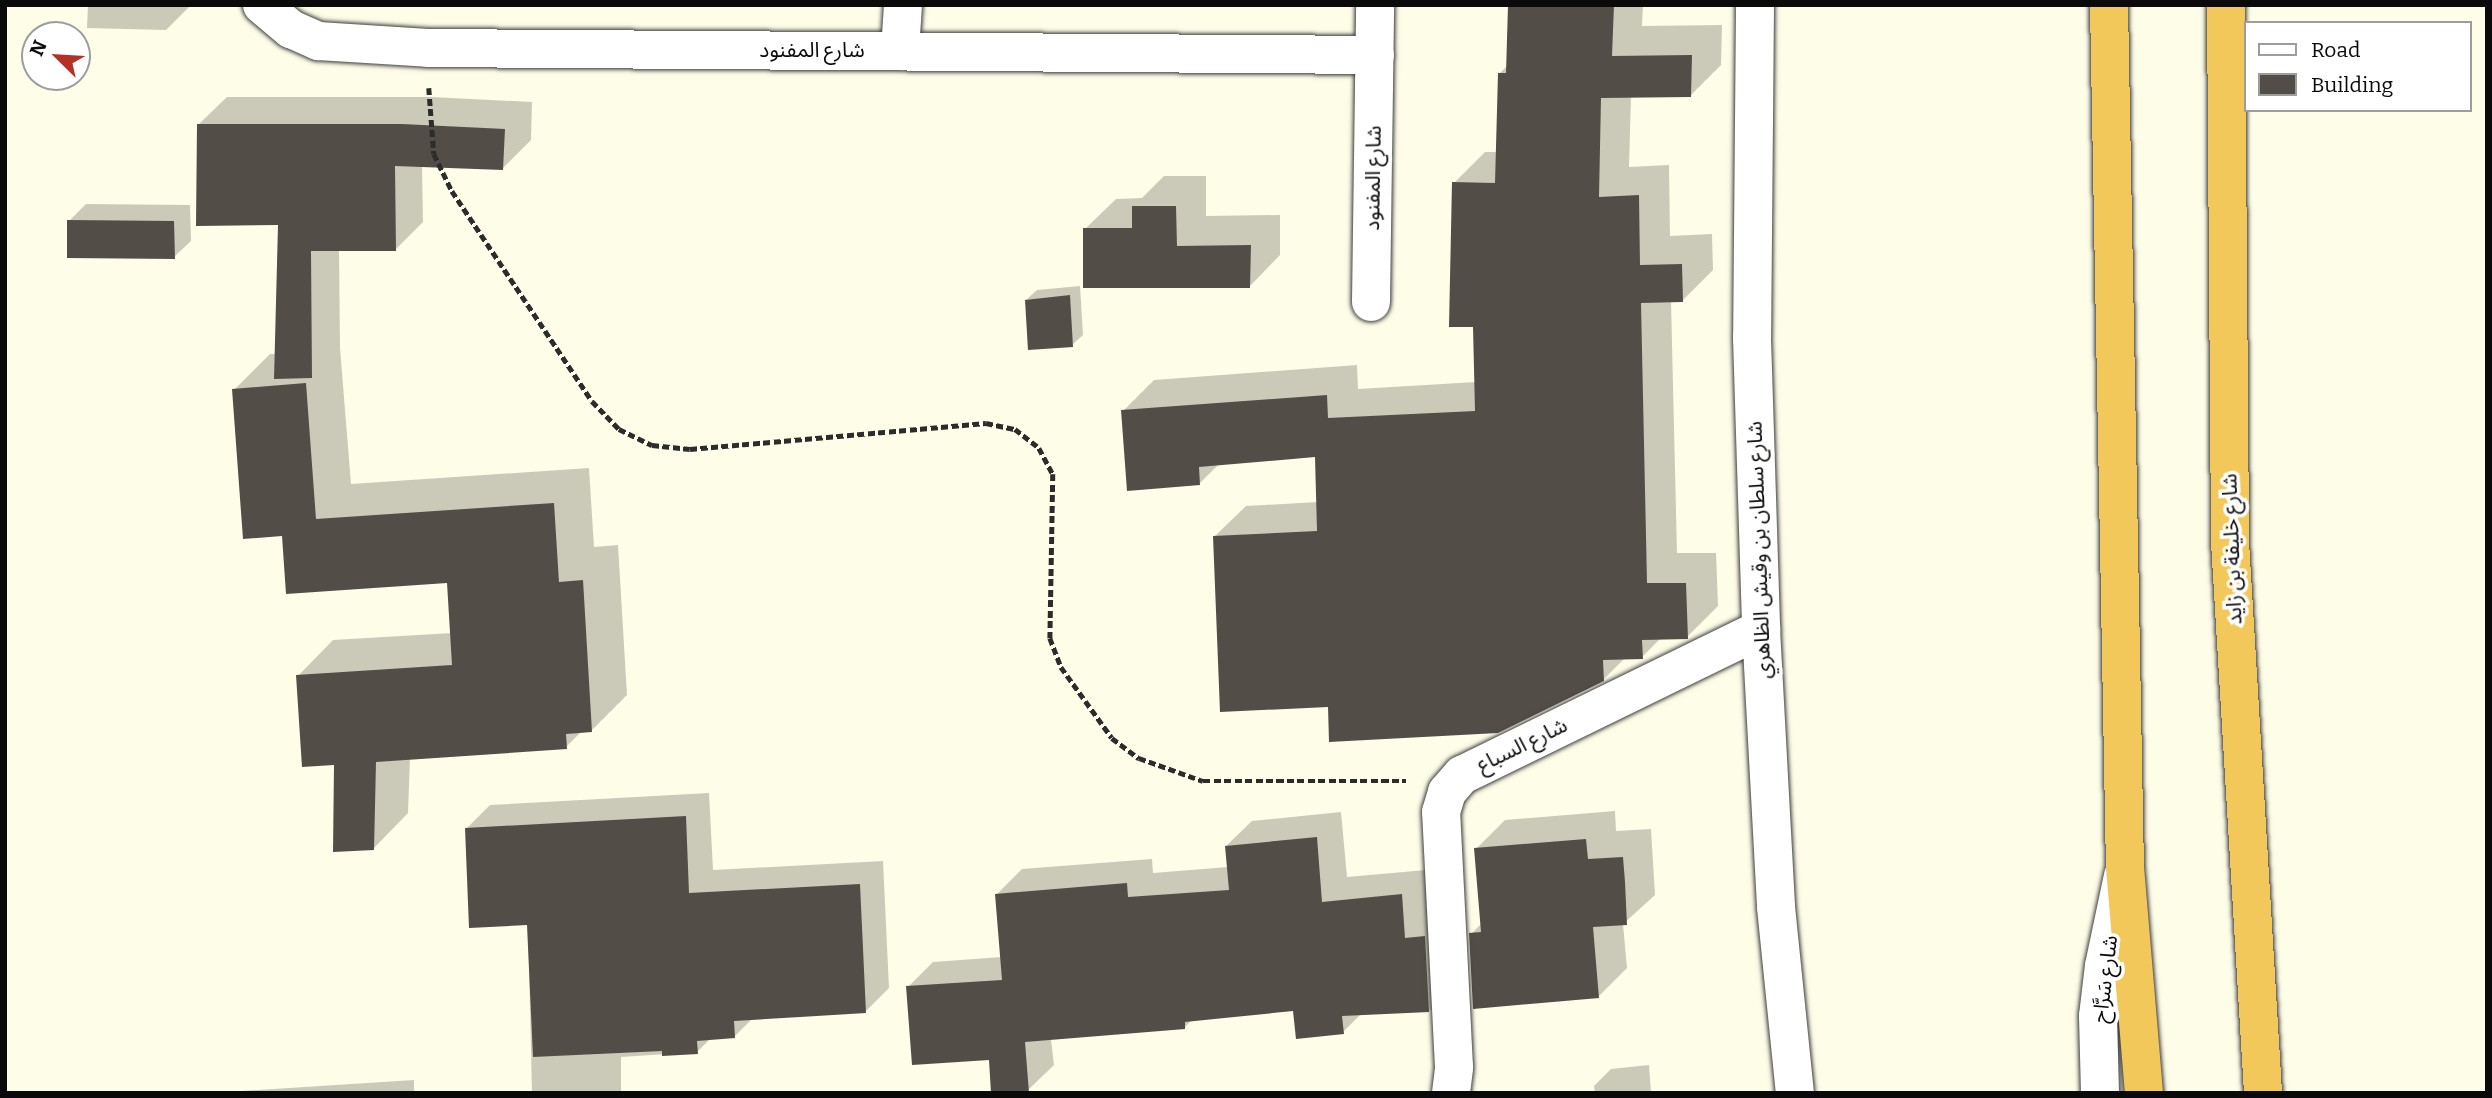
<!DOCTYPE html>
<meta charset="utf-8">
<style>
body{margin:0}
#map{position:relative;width:2492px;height:1098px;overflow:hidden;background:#fefde8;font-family:Bitter,"Noto Sans Arabic",serif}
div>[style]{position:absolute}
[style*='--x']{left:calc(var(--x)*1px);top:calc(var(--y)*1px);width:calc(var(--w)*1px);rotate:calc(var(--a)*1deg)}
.shadow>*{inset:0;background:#0003}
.building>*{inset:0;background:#534d47}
.path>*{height:4.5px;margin-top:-2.25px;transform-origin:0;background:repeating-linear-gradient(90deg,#2c2c2c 0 7px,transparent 0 10.5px)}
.roads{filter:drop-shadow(0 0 2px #3d3d3d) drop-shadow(0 0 2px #3d3d3d)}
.minor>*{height:38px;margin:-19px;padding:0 19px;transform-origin:19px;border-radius:19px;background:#fff}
.trunk>*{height:38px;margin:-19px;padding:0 19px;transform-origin:19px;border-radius:19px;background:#f3c85b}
span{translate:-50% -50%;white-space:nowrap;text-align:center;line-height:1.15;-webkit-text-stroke:7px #fff;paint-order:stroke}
.street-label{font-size:21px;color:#0a0a0a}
.frame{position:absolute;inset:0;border:7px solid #0a0a0a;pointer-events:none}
.legend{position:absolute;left:2244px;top:21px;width:228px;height:91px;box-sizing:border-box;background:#fff;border:2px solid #9d9d9d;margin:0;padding:9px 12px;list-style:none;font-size:21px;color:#0a0a0a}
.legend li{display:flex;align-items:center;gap:14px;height:35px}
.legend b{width:35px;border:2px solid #9d9d9d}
.north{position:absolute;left:21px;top:21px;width:70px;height:70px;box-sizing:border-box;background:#fff;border:2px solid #9d9d9d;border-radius:50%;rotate:294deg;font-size:19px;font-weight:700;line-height:28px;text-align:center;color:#0a0a0a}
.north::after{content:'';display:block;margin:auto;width:24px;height:32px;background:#b53027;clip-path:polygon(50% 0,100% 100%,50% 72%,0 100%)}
</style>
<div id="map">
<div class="shadow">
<i style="clip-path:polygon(88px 5px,191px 5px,166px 30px,87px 28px)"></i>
<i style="clip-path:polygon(1510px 5px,1643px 5px,1642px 26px,1722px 25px,1721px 65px,1690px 96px,1631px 96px,1629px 167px,1669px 165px,1670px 236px,1712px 234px,1713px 270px,1683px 300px,1671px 301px,1677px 553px,1716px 553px,1718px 606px,1687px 637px,1661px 638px,1642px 657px,1625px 658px,1603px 680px,1215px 536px,1246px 506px,1318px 502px,1317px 455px,1220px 463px,1199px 484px,1123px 411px,1154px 380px,1357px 365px,1358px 389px,1476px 382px,1475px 325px,1454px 183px,1485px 152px,1497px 152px,1499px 74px,1508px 65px)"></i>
<i style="clip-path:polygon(227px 97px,431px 97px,532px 102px,531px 140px,503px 168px,422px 166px,423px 222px,395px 250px,339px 250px,340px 348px,351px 484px,589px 468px,594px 547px,618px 545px,627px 695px,591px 731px,582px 731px,566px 747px,410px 758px,408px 813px,373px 849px,298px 676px,333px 640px,452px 633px,449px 581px,284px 534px,234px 390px,270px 354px,276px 354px,280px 224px,198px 125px)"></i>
<i style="clip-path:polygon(1164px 176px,1206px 176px,1206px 216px,1280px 215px,1280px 255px,1250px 286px,1085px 229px,1116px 199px,1142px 198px)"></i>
<i style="clip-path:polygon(86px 204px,190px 205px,191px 241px,174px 257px,69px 221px)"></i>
<i style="clip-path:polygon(1080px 286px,1083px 335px,1072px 345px,1026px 300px,1037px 290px)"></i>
<i style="clip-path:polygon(709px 793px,713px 870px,883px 861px,889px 988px,865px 1012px,753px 1018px,734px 1037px,711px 1038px,697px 1052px,621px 1057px,621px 1093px,532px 1093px,528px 923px,466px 829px,490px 805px)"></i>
<i style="clip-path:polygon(1615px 811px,1616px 831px,1651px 829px,1655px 895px,1623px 924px,1627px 968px,1598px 997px,1471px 934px,1482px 923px,1476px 849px,1505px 820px)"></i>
<i style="clip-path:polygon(1341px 812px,1347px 877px,1426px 870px,1454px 986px,1429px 1011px,1361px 1014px,1343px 1032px,1295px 1009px,1192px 1020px,1184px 1028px,1051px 1039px,1054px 1065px,1028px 1090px,908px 987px,933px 962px,1002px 957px,997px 894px,1022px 869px,1152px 859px,1153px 873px,1228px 867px,1226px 846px,1252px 821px)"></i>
<i style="clip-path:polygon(1649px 1065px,1651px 1093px,1595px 1093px,1594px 1086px,1611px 1069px)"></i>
<i style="clip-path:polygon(414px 1080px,414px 1093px,210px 1093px)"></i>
</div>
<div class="building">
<i style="clip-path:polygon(1508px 5px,1614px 5px,1612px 56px,1692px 55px,1691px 97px,1601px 98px,1599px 197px,1639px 195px,1640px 265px,1682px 264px,1683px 302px,1641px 303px,1647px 583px,1686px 583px,1688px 639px,1642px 640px,1643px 659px,1603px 660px,1604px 681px,1498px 733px,1329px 742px,1328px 707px,1220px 712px,1213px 536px,1317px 531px,1315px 457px,1199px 467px,1200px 485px,1127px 491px,1121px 410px,1327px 395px,1328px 418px,1475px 411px,1473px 327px,1449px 327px,1452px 182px,1495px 183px,1498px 73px,1506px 73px)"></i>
<i style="clip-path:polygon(197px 124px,402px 124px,505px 129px,503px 170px,395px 166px,396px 251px,311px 251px,312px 378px,274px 379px,278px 225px,196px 226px)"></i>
<i style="clip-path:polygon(1132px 206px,1176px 206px,1177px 246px,1251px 245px,1250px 288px,1083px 288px,1083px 228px,1132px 228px)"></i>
<i style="clip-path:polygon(67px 220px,174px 221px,175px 259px,67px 258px)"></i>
<i style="clip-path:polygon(1070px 295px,1073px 347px,1028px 350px,1025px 300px)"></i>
<i style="clip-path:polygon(306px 383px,316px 519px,554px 503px,559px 582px,583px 580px,592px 732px,566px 734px,567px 749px,376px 762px,374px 850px,333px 852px,334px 765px,302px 767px,296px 675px,452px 665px,447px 583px,286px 594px,282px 536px,243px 539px,232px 389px)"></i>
<i style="clip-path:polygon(686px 816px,689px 893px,860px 884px,866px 1013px,734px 1021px,735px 1038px,697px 1041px,698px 1054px,662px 1056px,662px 1051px,533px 1057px,527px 925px,469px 928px,465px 828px)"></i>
<i style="clip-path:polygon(1317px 837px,1322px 902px,1402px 894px,1405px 938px,1425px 936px,1429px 1012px,1342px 1016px,1344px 1034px,1296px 1039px,1293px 1011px,1185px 1022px,1185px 1029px,1025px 1042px,1029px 1093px,991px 1093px,989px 1060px,912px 1065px,906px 986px,1002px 980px,995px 894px,1127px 883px,1128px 897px,1229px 890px,1225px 846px)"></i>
<i style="clip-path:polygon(1586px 839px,1588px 859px,1623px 857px,1625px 882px,1627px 925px,1593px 927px,1599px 998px,1473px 1009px,1469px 933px,1481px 932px,1474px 848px)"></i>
</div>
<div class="path">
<i style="--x:429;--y:88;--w:66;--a:85.7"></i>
<i style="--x:434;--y:154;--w:41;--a:64.1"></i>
<i style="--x:452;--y:191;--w:252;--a:56.3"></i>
<i style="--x:592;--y:401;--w:39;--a:46"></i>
<i style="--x:619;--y:429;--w:37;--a:26"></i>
<i style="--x:652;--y:445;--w:38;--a:6"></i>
<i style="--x:690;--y:449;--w:297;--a:-5"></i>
<i style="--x:986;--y:423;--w:30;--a:12"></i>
<i style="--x:1015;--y:429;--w:31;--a:38"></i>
<i style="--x:1039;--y:448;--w:30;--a:62"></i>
<i style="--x:1053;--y:474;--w:164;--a:91"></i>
<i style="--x:1050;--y:638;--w:31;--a:69"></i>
<i style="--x:1061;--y:667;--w:87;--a:54.3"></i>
<i style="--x:1112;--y:738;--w:34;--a:37"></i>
<i style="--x:1139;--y:758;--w:68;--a:19.8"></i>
<i style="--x:1203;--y:781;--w:203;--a:0"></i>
</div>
<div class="roads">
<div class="minor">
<i style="--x:262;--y:5;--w:38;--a:40"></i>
<i style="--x:291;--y:29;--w:30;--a:24"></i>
<i style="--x:318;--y:41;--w:110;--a:3.6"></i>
<i style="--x:428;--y:48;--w:947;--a:0.42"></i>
<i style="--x:1755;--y:5;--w:333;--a:90.5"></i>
<i style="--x:1752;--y:338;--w:291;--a:88.2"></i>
<i style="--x:1761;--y:629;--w:278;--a:86.9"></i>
<i style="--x:1776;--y:907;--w:187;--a:84.2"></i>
<i style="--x:900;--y:51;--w:46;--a:-86.3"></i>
<i style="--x:1371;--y:302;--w:297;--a:-89.2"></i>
<i style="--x:1451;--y:1093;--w:26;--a:-83"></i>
<i style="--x:1454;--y:1067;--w:255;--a:-92.9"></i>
<i style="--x:1441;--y:812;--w:21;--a:-73"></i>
<i style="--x:1447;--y:792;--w:23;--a:-49"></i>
<i style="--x:1462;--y:775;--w:333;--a:-26"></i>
<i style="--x:2100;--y:1093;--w:77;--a:-91.5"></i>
<i style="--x:2098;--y:1016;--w:50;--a:-83.2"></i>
<i style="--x:2104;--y:966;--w:92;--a:-78.1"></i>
</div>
<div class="trunk">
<i style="--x:2109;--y:5;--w:862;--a:88.94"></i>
<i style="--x:2125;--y:867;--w:227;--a:85.2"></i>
<i style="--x:2226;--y:5;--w:537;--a:89.57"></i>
<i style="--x:2230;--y:542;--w:552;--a:86.57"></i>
</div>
</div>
<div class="street-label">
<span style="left:812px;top:50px">شارع المفنود</span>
<span style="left:1373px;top:178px;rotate:-89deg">شارع المفنود</span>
<span style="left:2232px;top:549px;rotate:-92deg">شارع خليفة بن زايد</span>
<span style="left:1759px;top:550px;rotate:-92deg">شارع سلطان بن وقيش الظاهري</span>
<span style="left:1522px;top:745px;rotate:-26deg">شارع السباع</span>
<span style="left:2105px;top:979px;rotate:-83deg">شارع سَرَّاح</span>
</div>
<div class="frame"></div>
<ul class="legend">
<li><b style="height:9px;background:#fff"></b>Road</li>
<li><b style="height:19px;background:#534d47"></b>Building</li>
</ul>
<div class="north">N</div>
</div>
